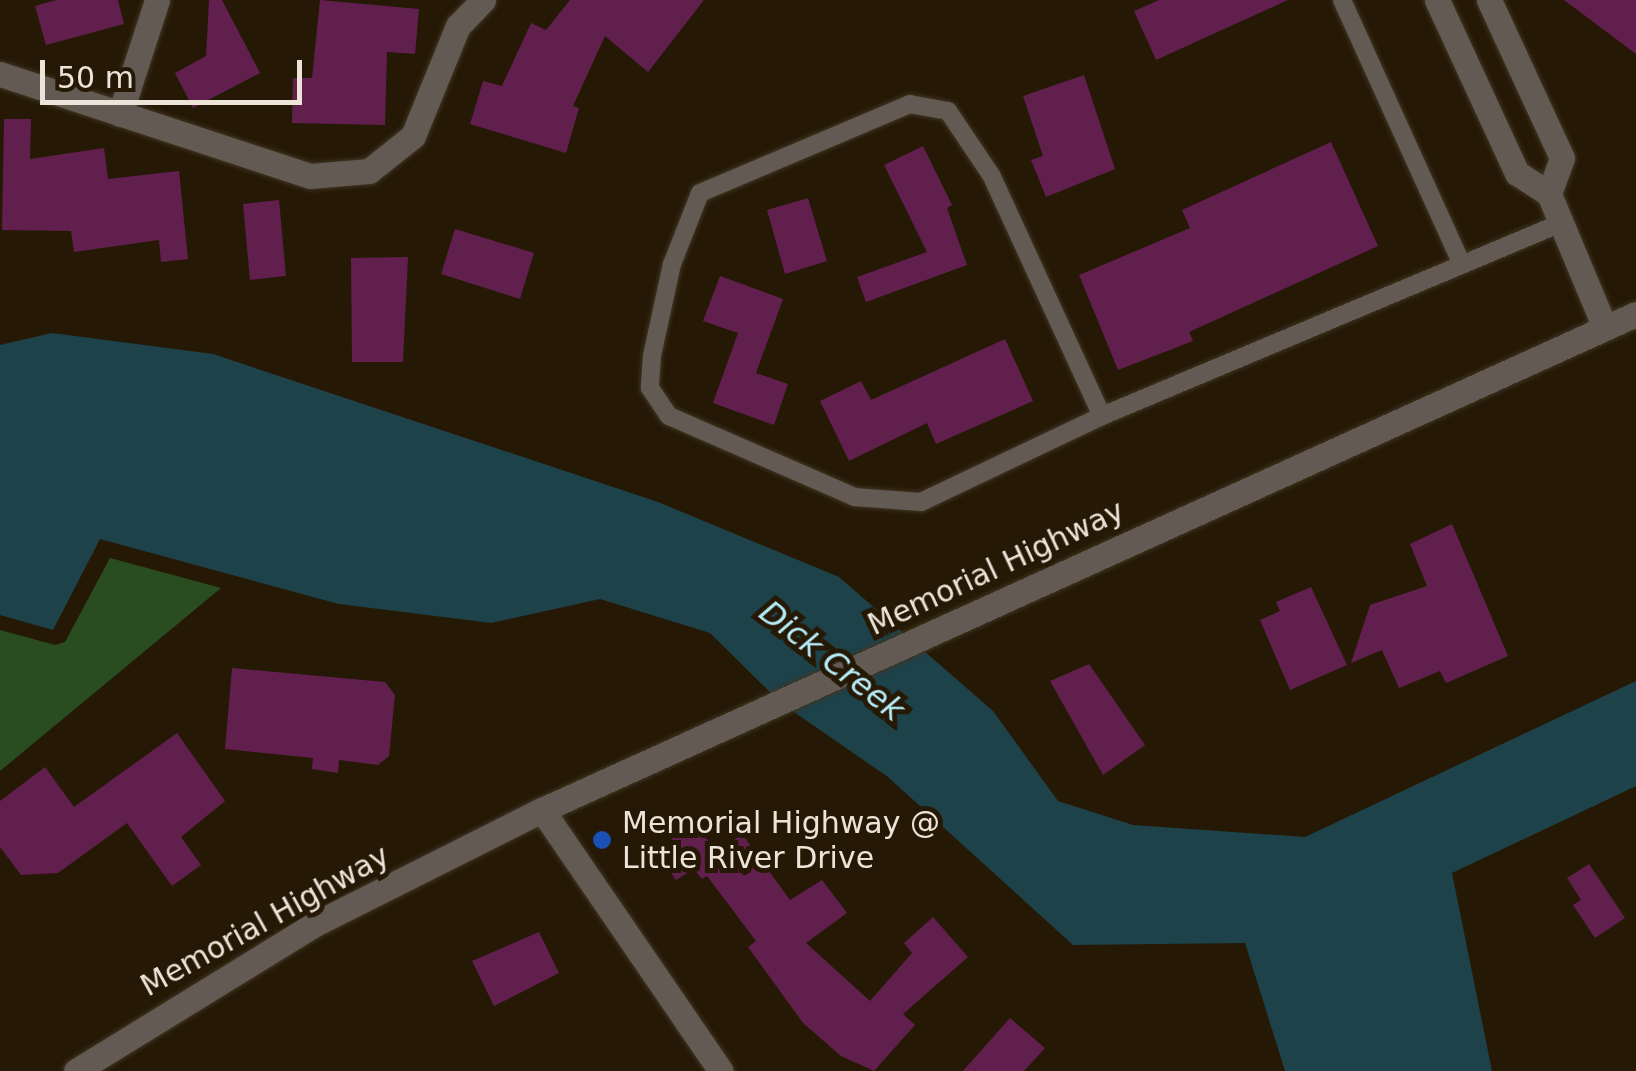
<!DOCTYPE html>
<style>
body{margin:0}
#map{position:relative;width:1636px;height:1071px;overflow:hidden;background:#251906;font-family:"DejaVu Sans",sans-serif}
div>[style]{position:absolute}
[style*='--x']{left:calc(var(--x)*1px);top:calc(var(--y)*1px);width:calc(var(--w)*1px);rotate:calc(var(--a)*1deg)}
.green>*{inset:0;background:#294d20}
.water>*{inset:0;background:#1d424a}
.building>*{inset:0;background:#611f4e}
.roads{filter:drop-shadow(0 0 2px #413523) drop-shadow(0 0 2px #413523)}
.lane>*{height:18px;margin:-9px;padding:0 9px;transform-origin:9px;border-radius:9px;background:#635a53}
.street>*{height:25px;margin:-12.5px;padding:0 12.5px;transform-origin:12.5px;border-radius:12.5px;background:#635a53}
.dots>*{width:28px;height:28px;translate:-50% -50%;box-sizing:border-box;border:5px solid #251906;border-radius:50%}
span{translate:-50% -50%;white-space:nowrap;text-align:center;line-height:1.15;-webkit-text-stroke:10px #251906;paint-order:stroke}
.street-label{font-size:30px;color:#ece4d8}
.poi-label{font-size:30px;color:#ece4d8}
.left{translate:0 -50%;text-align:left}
.water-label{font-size:32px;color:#b7ecf9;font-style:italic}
.scale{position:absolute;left:40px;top:60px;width:262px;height:45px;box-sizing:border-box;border:5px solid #ece4d8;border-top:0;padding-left:12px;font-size:30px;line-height:35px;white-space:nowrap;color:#ece4d8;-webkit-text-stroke:8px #251906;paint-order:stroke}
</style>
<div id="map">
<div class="green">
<i style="clip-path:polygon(110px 558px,221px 588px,0 771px,0 630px,55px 645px,65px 642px)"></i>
</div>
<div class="water">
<i style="clip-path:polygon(52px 333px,213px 354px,658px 502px,839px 577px,993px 711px,1058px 801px,1133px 825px,1305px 837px,1636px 681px,1636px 786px,1452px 873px,1492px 1071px,1285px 1071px,1245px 943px,1073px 945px,888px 777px,781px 703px,710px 633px,600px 599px,491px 623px,339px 604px,100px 539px,53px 630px,0 615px,0 345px)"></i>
</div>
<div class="building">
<i style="clip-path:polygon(56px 0,118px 0,124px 24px,46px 45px,35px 6px)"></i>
<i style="clip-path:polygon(209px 0,222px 0,260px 73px,193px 108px,175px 73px,206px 56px)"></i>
<i style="clip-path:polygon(320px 0,419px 9px,415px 54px,387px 52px,385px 125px,292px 123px,293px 78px,312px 78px)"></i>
<i style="clip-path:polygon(570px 0,704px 0,648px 72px,605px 36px,573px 106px,579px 108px,566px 153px,470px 124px,483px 81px,502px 86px,531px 23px,546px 30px)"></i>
<i style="clip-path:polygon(1159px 0,1288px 0,1156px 60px,1134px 11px)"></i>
<i style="clip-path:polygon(1564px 0,1636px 0,1636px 54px)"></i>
<i style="clip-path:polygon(1084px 75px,1115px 169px,1046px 197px,1031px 160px,1043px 156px,1023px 96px)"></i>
<i style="clip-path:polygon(4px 119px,31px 119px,30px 159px,104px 148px,108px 179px,179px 171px,188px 259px,161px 262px,159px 240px,74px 252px,71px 231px,2px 230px)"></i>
<i style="clip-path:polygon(1331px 142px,1378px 246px,1189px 332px,1193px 341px,1118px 370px,1079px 275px,1190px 228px,1182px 210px)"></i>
<i style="clip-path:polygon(923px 146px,952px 205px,947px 208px,967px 265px,866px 302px,857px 277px,927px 252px,884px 165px)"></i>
<i style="clip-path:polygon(808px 198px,827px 261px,785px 274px,767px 210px)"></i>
<i style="clip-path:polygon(279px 200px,286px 276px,250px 280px,243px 204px)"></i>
<i style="clip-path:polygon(455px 229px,534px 253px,520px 299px,441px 274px)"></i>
<i style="clip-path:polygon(408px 257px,403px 362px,352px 362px,351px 258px)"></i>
<i style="clip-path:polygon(720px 276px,783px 299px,756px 373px,788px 384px,774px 425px,713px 403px,738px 333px,703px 321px)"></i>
<i style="clip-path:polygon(1005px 339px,1033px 401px,936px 444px,927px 423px,849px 461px,820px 401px,861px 381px,871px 400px)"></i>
<i style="clip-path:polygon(1452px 524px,1508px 656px,1446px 683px,1440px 671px,1399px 688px,1382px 650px,1351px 663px,1370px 605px,1427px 586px,1410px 544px)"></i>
<i style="clip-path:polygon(1311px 587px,1347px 665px,1290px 690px,1260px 620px,1280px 611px,1276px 602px)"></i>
<i style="clip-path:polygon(1089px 664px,1145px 745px,1103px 775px,1050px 681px)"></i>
<i style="clip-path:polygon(232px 668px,385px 682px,395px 695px,389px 756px,378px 765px,339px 760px,338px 773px,312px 769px,313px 758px,225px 749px)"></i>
<i style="clip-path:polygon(177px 733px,225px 801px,181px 837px,201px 865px,172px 886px,127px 823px,58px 873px,21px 875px,0 847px,0 801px,45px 767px,74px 807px)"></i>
<i style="clip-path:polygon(692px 819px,717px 853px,742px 834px,790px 900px,822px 880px,847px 913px,806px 943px,870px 1001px,912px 953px,904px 943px,933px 917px,968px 957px,903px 1014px,915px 1025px,874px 1071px,841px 1056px,803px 1023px,748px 947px,756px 941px,707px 876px,702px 879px,694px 869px,676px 880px,659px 856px,675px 843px,670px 836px)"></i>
<i style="clip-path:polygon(1589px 864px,1625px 918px,1595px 938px,1573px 905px,1581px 900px,1567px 878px)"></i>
<i style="clip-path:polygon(539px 932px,559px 973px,494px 1006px,472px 961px)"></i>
<i style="clip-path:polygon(1010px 1018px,1045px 1048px,1024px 1071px,963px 1071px)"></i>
</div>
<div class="roads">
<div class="lane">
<i style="--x:1342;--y:0;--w:290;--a:65.6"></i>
<i style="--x:1102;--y:416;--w:265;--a:-114.7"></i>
<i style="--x:991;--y:175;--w:77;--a:-123.9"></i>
<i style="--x:948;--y:111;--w:39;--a:-170"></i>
<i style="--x:910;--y:104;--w:228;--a:157"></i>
<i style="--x:700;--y:193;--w:76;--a:111.5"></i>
<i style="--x:672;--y:264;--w:94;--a:102.3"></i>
<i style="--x:652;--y:356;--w:32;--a:94"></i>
<i style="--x:650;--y:388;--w:34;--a:56"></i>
<i style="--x:669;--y:416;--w:202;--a:23.6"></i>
<i style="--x:854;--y:497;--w:67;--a:4.3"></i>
<i style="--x:921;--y:502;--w:200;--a:-25.4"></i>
<i style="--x:1102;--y:416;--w:499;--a:-22.8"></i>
</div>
<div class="street">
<i style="--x:1437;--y:0;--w:191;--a:65.2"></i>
<i style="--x:1517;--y:173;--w:38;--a:33"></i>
<i style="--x:1549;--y:194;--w:145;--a:67.3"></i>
<i style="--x:1489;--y:0;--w:174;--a:65.2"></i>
<i style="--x:1562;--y:158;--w:38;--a:110"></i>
<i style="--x:0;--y:74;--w:326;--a:18.2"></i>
<i style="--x:310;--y:176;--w:59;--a:-4.8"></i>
<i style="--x:369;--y:171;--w:56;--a:-38.5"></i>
<i style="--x:413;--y:136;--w:119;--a:-67.8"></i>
<i style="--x:458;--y:26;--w:36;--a:-46"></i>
<i style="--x:120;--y:114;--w:120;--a:-72"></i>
<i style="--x:542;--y:810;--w:316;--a:55.6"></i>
<i style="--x:76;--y:1071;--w:281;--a:-31.6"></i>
<i style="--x:315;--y:924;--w:254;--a:-26.7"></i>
<i style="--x:542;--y:810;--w:1201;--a:-24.39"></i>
</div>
</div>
<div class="dots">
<i style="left:602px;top:840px;background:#1a4fb4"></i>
</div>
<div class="street-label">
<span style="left:996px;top:568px;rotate:-25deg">Memorial Highway</span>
<span style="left:265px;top:921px;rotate:-29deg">Memorial Highway</span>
</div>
<div class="poi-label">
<span class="left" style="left:622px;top:840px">Memorial Highway @<br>Little River Drive</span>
</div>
<div class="water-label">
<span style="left:832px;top:661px;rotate:38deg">Dick Creek</span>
</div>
<div class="scale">50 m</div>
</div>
